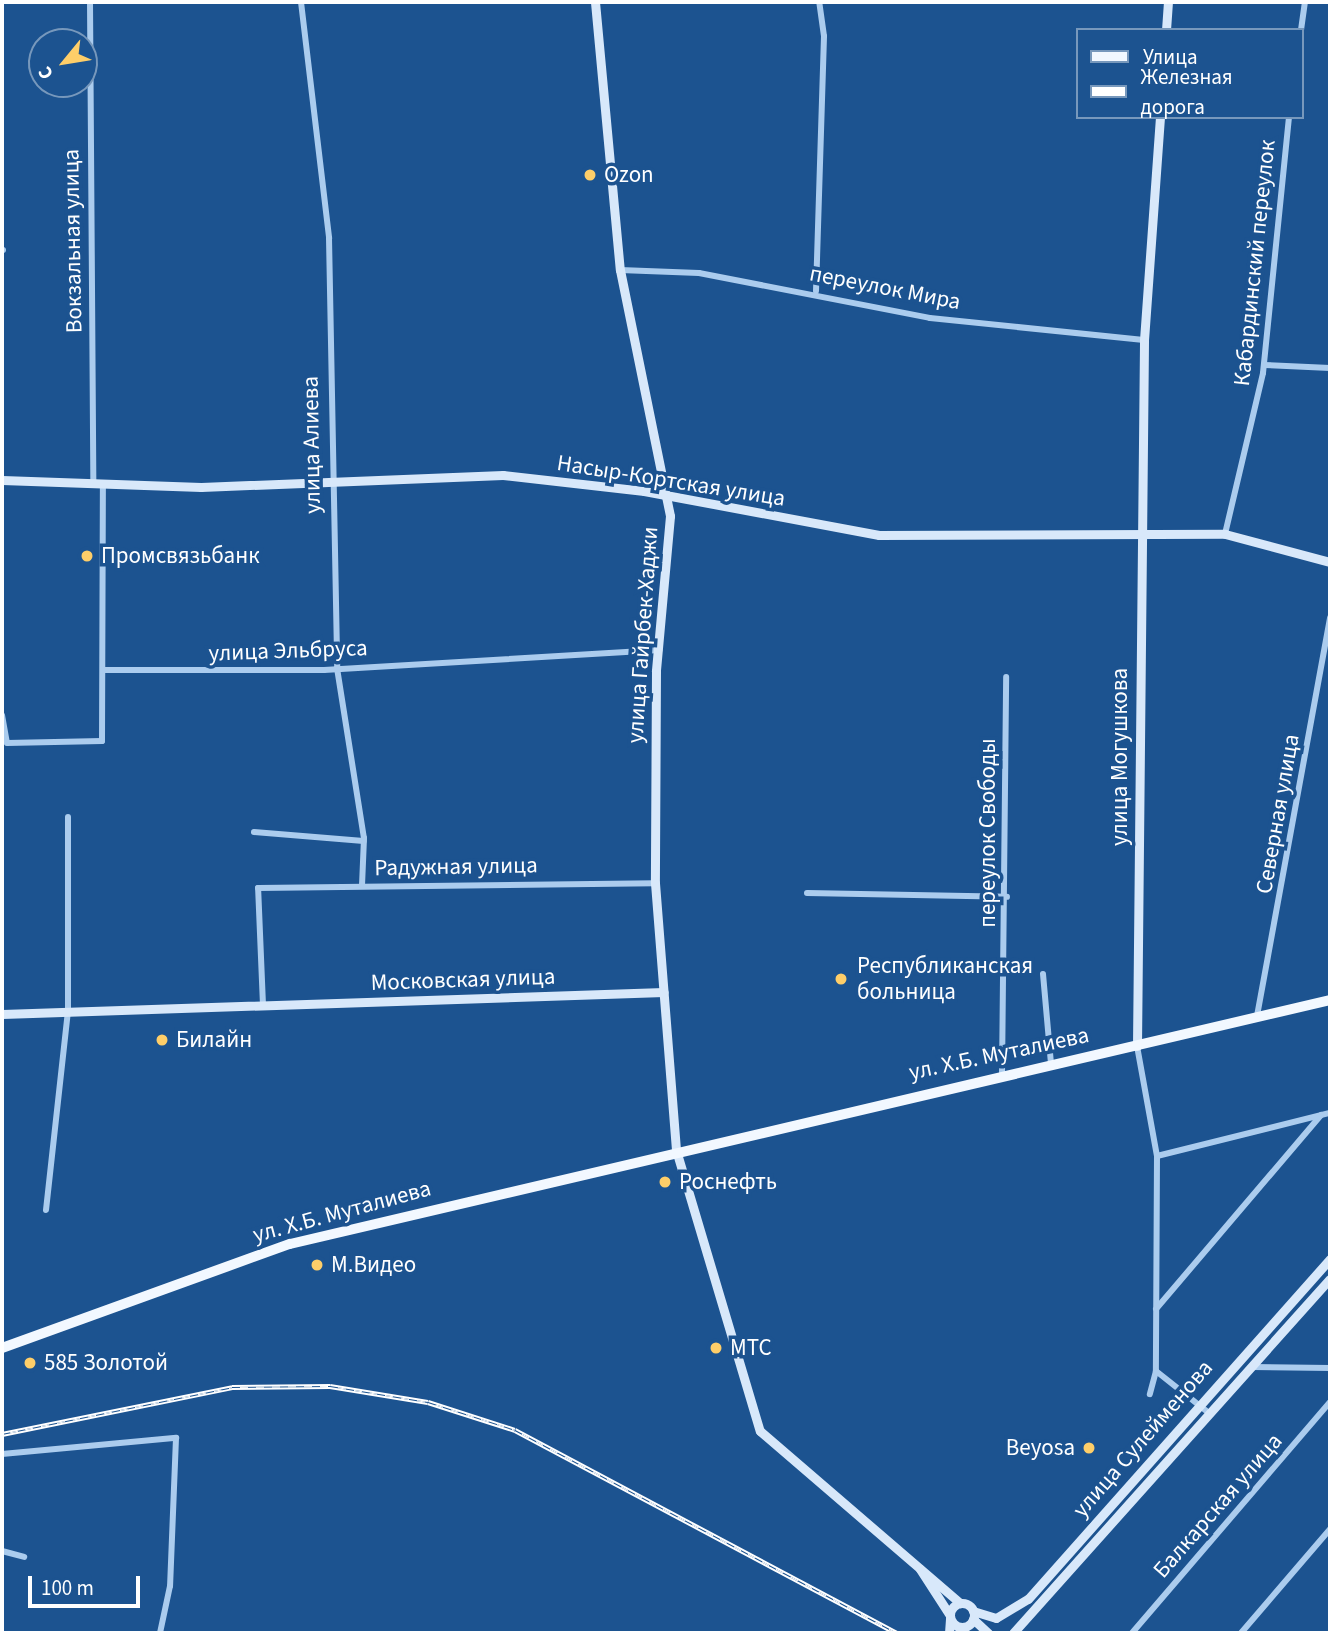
<!DOCTYPE html>
<meta charset="utf-8">
<style>
body{margin:0}
#map{position:relative;width:1332px;height:1635px;overflow:hidden;background:#1c5390;font-family:"Source Sans 3",sans-serif}
div>[style]{position:absolute}
[style*='--x']{left:calc(var(--x)*1px);top:calc(var(--y)*1px);width:calc(var(--w)*1px);rotate:calc(var(--a)*1deg)}
.street>*{height:6px;margin:-3px;padding:0 3px;transform-origin:3px;border-radius:3px;background:#abccee}
.secondary>*{height:9px;margin:-4.5px;padding:0 4.5px;transform-origin:4.5px;border-radius:4.5px;background:#d8e8fa}
.secondary>.ring{margin:-4.5px;padding:0;box-sizing:content-box;background:none;border:9px solid #d8e8fa;border-radius:50%}
.primary>*{height:10px;margin:-5px;padding:0 5px;transform-origin:5px;border-radius:5px;background:#f2f8ff}
.rail>*{height:5px;margin-top:-2.5px;transform-origin:0;background:repeating-linear-gradient(90deg,#1c5390 0 8px,#fff 0 16px);box-sizing:border-box;border-block:2px solid #fff}
.dots>*{width:19px;height:19px;translate:-50% -50%;box-sizing:border-box;border:4px solid #1c5390;border-radius:50%}
span{translate:-50% -50%;white-space:nowrap;text-align:center;line-height:1.15;-webkit-text-stroke:7px #1c5390;paint-order:stroke}
.poi-label{font-size:23px;color:#fff}
.left{translate:0 -50%;text-align:left}
.right{translate:-100% -50%;text-align:right}
.street-label{font-size:23px;color:#fff}
.frame{position:absolute;inset:0;border:4px solid #fff;pointer-events:none}
.legend{position:absolute;left:1076px;top:28px;width:228px;height:91px;box-sizing:border-box;background:#1c5390;border:2px solid #7798bc;margin:0;padding:9px 12px;list-style:none;font-size:21px;color:#fff}
.legend li{display:flex;align-items:center;gap:14px;height:35px}
.legend b{width:35px;border:2px solid #7798bc}
.north{position:absolute;left:28px;top:28px;width:70px;height:70px;box-sizing:border-box;background:#1c5390;border:2px solid #7798bc;border-radius:50%;rotate:240deg;font-size:19px;font-weight:700;line-height:28px;text-align:center;color:#fff}
.north::after{content:'';display:block;margin:auto;width:24px;height:32px;background:#fece69;clip-path:polygon(50% 0,100% 100%,50% 72%,0 100%)}
.scale{position:absolute;left:28px;top:1576px;width:112px;height:32px;box-sizing:border-box;border:4px solid #fff;border-top:0;padding-left:9px;font-size:21px;line-height:24px;white-space:nowrap;color:#fff;-webkit-text-stroke:5px #1c5390;paint-order:stroke}
</style>
<div id="map">
<div class="street">
<i style="--x:90;--y:2;--w:478;--a:89.6"></i>
<i style="--x:301;--y:2;--w:238;--a:83.2"></i>
<i style="--x:329;--y:238;--w:430;--a:88.9"></i>
<i style="--x:337;--y:668;--w:172;--a:81"></i>
<i style="--x:364;--y:838;--w:48;--a:92.4"></i>
<i style="--x:1301;--y:30;--w:28;--a:-82"></i>
<i style="--x:2;--y:250;--w:1;--a:0"></i>
<i style="--x:620;--y:270;--w:79;--a:2.2"></i>
<i style="--x:699;--y:273;--w:235;--a:11"></i>
<i style="--x:930;--y:318;--w:215;--a:5.9"></i>
<i style="--x:816;--y:291;--w:255;--a:-88.2"></i>
<i style="--x:824;--y:36;--w:34;--a:-98"></i>
<i style="--x:1264;--y:365;--w:66;--a:2.6"></i>
<i style="--x:1225;--y:534;--w:165;--a:-76.7"></i>
<i style="--x:1263;--y:373;--w:257;--a:-84.2"></i>
<i style="--x:103;--y:670;--w:221;--a:0"></i>
<i style="--x:324;--y:670;--w:336;--a:-3.4"></i>
<i style="--x:2;--y:715;--w:28;--a:80"></i>
<i style="--x:7;--y:743;--w:95;--a:-1.2"></i>
<i style="--x:102;--y:741;--w:256;--a:-89.8"></i>
<i style="--x:254;--y:832;--w:110;--a:4.7"></i>
<i style="--x:807;--y:893;--w:200;--a:1.1"></i>
<i style="--x:1043;--y:974;--w:89;--a:84.9"></i>
<i style="--x:263;--y:1005;--w:117;--a:-92.4"></i>
<i style="--x:258;--y:888;--w:397;--a:-0.7"></i>
<i style="--x:1257;--y:1016;--w:405;--a:-79.6"></i>
<i style="--x:1137;--y:1046;--w:112;--a:79.7"></i>
<i style="--x:1157;--y:1156;--w:215;--a:90.3"></i>
<i style="--x:1156;--y:1371;--w:24;--a:105"></i>
<i style="--x:1002;--y:1074;--w:397;--a:-89.4"></i>
<i style="--x:1157;--y:1156;--w:178;--a:-14"></i>
<i style="--x:46;--y:1210;--w:200;--a:-83.7"></i>
<i style="--x:68;--y:1011;--w:194;--a:-90"></i>
<i style="--x:1156;--y:1309;--w:255;--a:-49.6"></i>
<i style="--x:1252;--y:1367;--w:78;--a:0.7"></i>
<i style="--x:1156;--y:1371;--w:69;--a:38.5"></i>
<i style="--x:2;--y:1454;--w:175;--a:-5.3"></i>
<i style="--x:176;--y:1438;--w:148;--a:92.3"></i>
<i style="--x:170;--y:1586;--w:48;--a:102"></i>
<i style="--x:2;--y:1551;--w:23;--a:15"></i>
<i style="--x:1132;--y:1633;--w:304;--a:-49.4"></i>
<i style="--x:1241;--y:1633;--w:137;--a:-49.4"></i>
</div>
<div class="secondary">
<i style="--x:595;--y:2;--w:269;--a:84.7"></i>
<i style="--x:620;--y:270;--w:251;--a:78.5"></i>
<i style="--x:670;--y:516;--w:156;--a:95.2"></i>
<i style="--x:656;--y:671;--w:212;--a:90.3"></i>
<i style="--x:655;--y:883;--w:268;--a:85.5"></i>
<i style="--x:676;--y:1150;--w:293;--a:73.4"></i>
<i style="--x:760;--y:1431;--w:264;--a:40.7"></i>
<i style="--x:1166;--y:30;--w:28;--a:-86"></i>
<i style="--x:2;--y:480;--w:199;--a:2"></i>
<i style="--x:201;--y:487;--w:302;--a:-2.3"></i>
<i style="--x:503;--y:475;--w:142;--a:6.5"></i>
<i style="--x:644;--y:491;--w:239;--a:10.6"></i>
<i style="--x:879;--y:535;--w:346;--a:-0.2"></i>
<i style="--x:1225;--y:534;--w:109;--a:14.9"></i>
<i style="--x:2;--y:1014;--w:662;--a:-1.9"></i>
<i style="--x:1137;--y:1046;--w:706;--a:-89.43"></i>
<i style="--x:1144;--y:340;--w:224;--a:-85.9"></i>
<i style="--x:920;--y:1569;--w:54;--a:57.2"></i>
<i class="ring" style="left:950px;top:1603px;width:15px;height:15px"></i>
<i style="--x:973;--y:1611;--w:24;--a:17"></i>
<i style="--x:996;--y:1618;--w:37;--a:-31"></i>
<i style="--x:1028;--y:1599;--w:455;--a:-48.4"></i>
<i style="--x:973;--y:1619;--w:21;--a:43"></i>
<i style="--x:949;--y:1633;--w:15;--a:-86"></i>
<i style="--x:1013;--y:1633;--w:475;--a:-48.2"></i>
</div>
<div class="primary">
<i style="--x:2;--y:1348;--w:306;--a:-19.9"></i>
<i style="--x:290;--y:1244;--w:1068;--a:-13.2"></i>
</div>
<div class="rail">
<i style="--x:2;--y:1434;--w:235;--a:-11.5"></i>
<i style="--x:232;--y:1387;--w:98;--a:-0.6"></i>
<i style="--x:330;--y:1386;--w:99;--a:9.3"></i>
<i style="--x:428;--y:1402;--w:91;--a:17.8"></i>
<i style="--x:515;--y:1430;--w:433;--a:28"></i>
</div>
<div class="dots">
<i style="left:590px;top:175px;background:#fece69"></i>
<i style="left:87px;top:556px;background:#fece69"></i>
<i style="left:841px;top:979px;background:#fece69"></i>
<i style="left:162px;top:1040px;background:#fece69"></i>
<i style="left:665px;top:1182px;background:#fece69"></i>
<i style="left:317px;top:1265px;background:#fece69"></i>
<i style="left:716px;top:1348px;background:#fece69"></i>
<i style="left:30px;top:1363px;background:#fece69"></i>
<i style="left:1089px;top:1448px;background:#fece69"></i>
</div>
<div class="poi-label">
<span class="left" style="left:604px;top:175px">Ozon</span>
<span class="left" style="left:101px;top:556px">Промсвязьбанк</span>
<span class="left" style="left:857px;top:979px">Республиканская<br>больница</span>
<span class="left" style="left:176px;top:1040px">Билайн</span>
<span class="left" style="left:679px;top:1182px">Роснефть</span>
<span class="left" style="left:331px;top:1265px">М.Видео</span>
<span class="left" style="left:730px;top:1348px">МТС</span>
<span class="left" style="left:44px;top:1363px">585 Золотой</span>
<span class="right" style="left:1075px;top:1448px">Beyosa</span>
</div>
<div class="street-label">
<span style="left:73px;top:241px;rotate:-91deg">Вокзальная улица</span>
<span style="left:1255px;top:263px;rotate:-84deg">Кабардинский переулок</span>
<span style="left:885px;top:288px;rotate:11deg">переулок Мира</span>
<span style="left:312px;top:445px;rotate:-91deg">улица Алиева</span>
<span style="left:671px;top:481px;rotate:9deg">Насыр-Кортская улица</span>
<span style="left:643px;top:635px;rotate:-86deg">улица Гайрбек-Хаджи</span>
<span style="left:288px;top:651px;rotate:-2deg">улица Эльбруса</span>
<span style="left:1120px;top:757px;rotate:-90deg">улица Могушкова</span>
<span style="left:1278px;top:814px;rotate:-80deg">Северная улица</span>
<span style="left:988px;top:833px;rotate:-90deg">переулок Свободы</span>
<span style="left:456px;top:867px;rotate:-1deg">Радужная улица</span>
<span style="left:463px;top:980px;rotate:-2deg">Московская улица</span>
<span style="left:999px;top:1054px;rotate:-12deg">ул. Х.Б. Муталиева</span>
<span style="left:342px;top:1212px;rotate:-15deg">ул. Х.Б. Муталиева</span>
<span style="left:1143px;top:1439px;rotate:-49deg">улица Сулейменова</span>
<span style="left:1218px;top:1506px;rotate:-49deg">Балкарская улица</span>
</div>
<div class="frame"></div>
<ul class="legend">
<li><b style="height:9px;background:#f2f8ff"></b>Улица</li>
<li><b style="height:9px;background:#fff"></b>Железная дорога</li>
</ul>
<div class="north">С</div>
<div class="scale">100 m</div>
</div>
